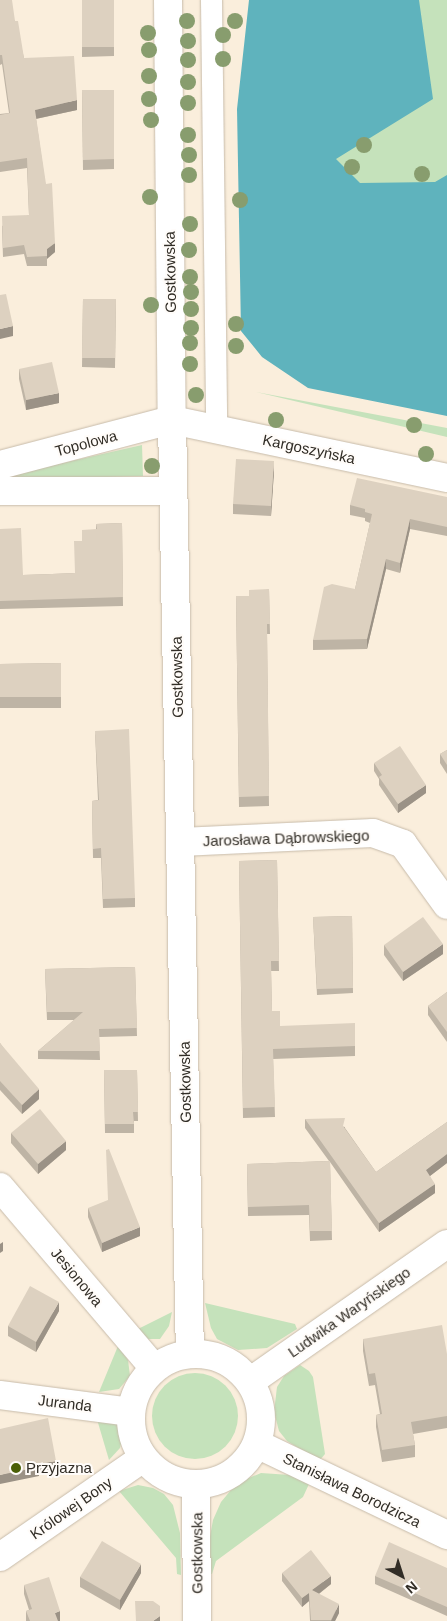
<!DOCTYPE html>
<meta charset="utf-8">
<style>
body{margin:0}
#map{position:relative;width:447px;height:1621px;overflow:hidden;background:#faeedc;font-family:Arial,sans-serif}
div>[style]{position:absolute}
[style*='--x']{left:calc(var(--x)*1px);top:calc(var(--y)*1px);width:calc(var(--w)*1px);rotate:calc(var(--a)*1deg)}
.green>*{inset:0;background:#c5e2bb}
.round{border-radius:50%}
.water>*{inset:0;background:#5fb3bd}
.roads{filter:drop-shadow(0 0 1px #c7bbaa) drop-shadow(0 0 1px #c7bbaa)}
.pedestrian>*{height:21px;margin:-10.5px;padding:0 10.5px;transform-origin:10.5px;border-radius:10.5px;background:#fff}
.minor>*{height:28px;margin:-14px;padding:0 14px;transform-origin:14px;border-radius:14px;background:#fff}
.minor>.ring{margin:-14px;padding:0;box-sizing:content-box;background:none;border:28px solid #fff;border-radius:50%}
.trees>*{width:16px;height:16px;margin:-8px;border-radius:50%;background:#889d6e}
.wall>*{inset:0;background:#beb4a5}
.shaded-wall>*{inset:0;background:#9b9286}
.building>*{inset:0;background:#ddd1c0}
.dots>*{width:14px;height:14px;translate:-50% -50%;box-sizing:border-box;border:2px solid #fffcf9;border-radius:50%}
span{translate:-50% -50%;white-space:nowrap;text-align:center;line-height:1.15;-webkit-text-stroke:4px #fffcf9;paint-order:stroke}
.street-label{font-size:15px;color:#312d26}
.poi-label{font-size:15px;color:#312d26}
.left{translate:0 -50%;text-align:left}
.north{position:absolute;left:377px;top:1551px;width:50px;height:50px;-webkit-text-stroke:4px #fffcf9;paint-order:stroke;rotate:140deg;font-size:14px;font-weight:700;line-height:20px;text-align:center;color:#312d26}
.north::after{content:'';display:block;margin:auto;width:18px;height:22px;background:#312d26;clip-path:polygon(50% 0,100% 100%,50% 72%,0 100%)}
</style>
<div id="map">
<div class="green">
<i style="clip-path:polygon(408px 0,447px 0,447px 196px,353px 192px,328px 155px)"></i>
<i style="clip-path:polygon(256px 392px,447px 428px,447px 437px)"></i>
<i style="clip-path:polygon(142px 445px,143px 476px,2px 480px,1px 477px)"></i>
<i style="clip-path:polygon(205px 1303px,295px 1324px,297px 1329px,267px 1348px,238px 1350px,217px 1339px,211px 1328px)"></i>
<i style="clip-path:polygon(172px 1312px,169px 1326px,160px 1339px,148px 1339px,136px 1330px)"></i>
<i style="clip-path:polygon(118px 1346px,128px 1360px,130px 1376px,119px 1389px,99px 1392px)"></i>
<i style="clip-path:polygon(300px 1365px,309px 1371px,313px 1377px,325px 1454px,319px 1461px,287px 1441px,279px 1431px,274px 1412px,277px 1387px,284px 1376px)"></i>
<i class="round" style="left:152px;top:1373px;width:86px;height:86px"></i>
<i style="clip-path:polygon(96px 1416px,117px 1423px,123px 1435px,120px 1448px,109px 1460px)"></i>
<i style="clip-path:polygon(261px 1473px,290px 1475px,309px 1484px,303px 1497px,216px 1561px,212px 1574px,210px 1574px,209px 1542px,213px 1520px,221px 1502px,231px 1490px,244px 1480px)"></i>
<i style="clip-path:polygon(138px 1485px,153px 1488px,164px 1494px,173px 1505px,180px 1533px,181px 1575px,177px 1574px,176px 1558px,119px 1491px)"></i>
</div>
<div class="water">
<i style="clip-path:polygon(249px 0,419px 0,433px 99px,336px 159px,360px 183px,435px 182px,447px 175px,447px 416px,308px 388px,262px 357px,241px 331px,237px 109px)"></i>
</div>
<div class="roads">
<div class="pedestrian">
<i style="--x:211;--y:0;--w:429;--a:89.3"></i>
</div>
<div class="minor">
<i style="--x:168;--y:0;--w:420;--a:89.5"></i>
<i style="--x:172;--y:420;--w:934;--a:88.9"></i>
<i style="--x:0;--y:465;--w:178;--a:-14.7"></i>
<i style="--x:172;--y:420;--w:281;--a:11.9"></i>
<i style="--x:0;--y:491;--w:173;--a:0"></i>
<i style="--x:181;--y:842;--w:192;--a:-2.7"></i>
<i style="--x:373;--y:833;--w:32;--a:20"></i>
<i style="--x:403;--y:844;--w:75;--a:54.2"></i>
<i style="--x:0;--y:1187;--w:238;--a:49.6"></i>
<i class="ring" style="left:131px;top:1354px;width:102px;height:102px"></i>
<i style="--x:251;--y:1381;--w:239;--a:-35"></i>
<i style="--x:0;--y:1395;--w:132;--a:7.4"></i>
<i style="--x:257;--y:1444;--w:211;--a:25.6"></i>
<i style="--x:196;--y:1485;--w:136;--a:89.6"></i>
<i style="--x:0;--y:1557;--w:174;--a:-34.7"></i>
</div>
</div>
<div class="trees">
<i style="left:187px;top:21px"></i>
<i style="left:235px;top:21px"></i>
<i style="left:148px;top:33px"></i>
<i style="left:223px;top:35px"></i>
<i style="left:188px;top:41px"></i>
<i style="left:149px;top:50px"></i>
<i style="left:223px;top:59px"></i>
<i style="left:188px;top:60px"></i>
<i style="left:149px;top:76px"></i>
<i style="left:188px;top:82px"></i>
<i style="left:149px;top:99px"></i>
<i style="left:188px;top:103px"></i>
<i style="left:151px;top:120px"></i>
<i style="left:188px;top:135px"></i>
<i style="left:364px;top:145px"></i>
<i style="left:189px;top:155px"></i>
<i style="left:352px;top:167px"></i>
<i style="left:422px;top:174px"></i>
<i style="left:189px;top:175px"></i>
<i style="left:150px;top:197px"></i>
<i style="left:240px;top:200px"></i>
<i style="left:190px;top:224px"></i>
<i style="left:189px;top:250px"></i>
<i style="left:190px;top:277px"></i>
<i style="left:191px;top:292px"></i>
<i style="left:151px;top:305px"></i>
<i style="left:191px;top:309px"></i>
<i style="left:236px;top:324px"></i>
<i style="left:191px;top:328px"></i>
<i style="left:190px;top:343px"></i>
<i style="left:236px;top:346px"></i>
<i style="left:190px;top:364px"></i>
<i style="left:196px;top:395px"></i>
<i style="left:276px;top:420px"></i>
<i style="left:414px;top:425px"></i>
<i style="left:426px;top:454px"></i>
<i style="left:152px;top:466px"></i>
</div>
<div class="wall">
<i style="clip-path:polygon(0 0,15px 21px,24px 58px,77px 110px,36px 119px,55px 252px,47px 258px,47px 266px,27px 266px,24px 254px,3px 257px,2px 226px,29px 215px,27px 168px,0 172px,0 114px,9px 113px,2px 64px,0 65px)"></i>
<i style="clip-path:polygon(82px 0,114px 0,114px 56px,82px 57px)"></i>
<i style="clip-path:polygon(82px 90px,114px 90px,114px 169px,83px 170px)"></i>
<i style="clip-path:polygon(83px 299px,116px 299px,115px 368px,82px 367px)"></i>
<i style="clip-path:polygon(19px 369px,59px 403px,26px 410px,19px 379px)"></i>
<i style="clip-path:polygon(274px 471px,271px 516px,233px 514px,233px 504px)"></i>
<i style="clip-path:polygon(447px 497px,447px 536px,410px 529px,400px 573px,386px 569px,367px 649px,313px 650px,313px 640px,355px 589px,370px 523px,365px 521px,365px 518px,350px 515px,350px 505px)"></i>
<i style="clip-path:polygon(122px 523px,123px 606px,0 609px,0 529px,23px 575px,52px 574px,75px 573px,82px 541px,96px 530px,96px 524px)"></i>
<i style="clip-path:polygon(269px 589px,270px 634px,267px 634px,269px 806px,239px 807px,236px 596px,249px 596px)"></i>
<i style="clip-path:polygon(61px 663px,61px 708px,0 708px,0 664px)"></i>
<i style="clip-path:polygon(95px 731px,135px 898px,135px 907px,103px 908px,101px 858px,93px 858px,92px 801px,98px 800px)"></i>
<i style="clip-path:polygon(447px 750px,447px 774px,440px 763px,440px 754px)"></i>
<i style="clip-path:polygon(374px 763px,426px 793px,398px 813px,379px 785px,379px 779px,374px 771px)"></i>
<i style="clip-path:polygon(277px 860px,279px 971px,271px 971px,272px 1011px,280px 1026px,355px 1046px,355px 1056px,273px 1059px,275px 1117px,243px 1118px,239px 861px)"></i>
<i style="clip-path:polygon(352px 916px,353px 993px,317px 995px,313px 917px)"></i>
<i style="clip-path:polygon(384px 945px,443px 954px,403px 981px,384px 955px)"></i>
<i style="clip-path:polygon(135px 967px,137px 1036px,99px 1037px,100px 1060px,38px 1059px,38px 1051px,74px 1020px,47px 1020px,45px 969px)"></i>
<i style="clip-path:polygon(447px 992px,447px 1042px,428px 1015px,428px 1006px)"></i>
<i style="clip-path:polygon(0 1043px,39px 1099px,22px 1114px,0 1090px)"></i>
<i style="clip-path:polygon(104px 1070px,137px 1070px,138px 1121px,134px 1121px,134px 1133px,105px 1133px)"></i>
<i style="clip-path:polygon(305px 1119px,345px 1127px,345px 1128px,376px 1172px,447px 1122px,447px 1163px,430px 1176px,435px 1193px,379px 1232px,330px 1162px,332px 1240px,310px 1241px,309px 1215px,248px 1216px,247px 1164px,329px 1161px,305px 1128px)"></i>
<i style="clip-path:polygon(11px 1133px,66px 1150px,38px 1174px,11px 1143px)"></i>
<i style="clip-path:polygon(88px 1208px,140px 1236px,102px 1252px,88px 1217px)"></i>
<i style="clip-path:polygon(59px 1311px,36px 1352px,8px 1336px,8px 1326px)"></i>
<i style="clip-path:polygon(363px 1339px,447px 1354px,447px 1428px,413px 1434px,415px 1445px,415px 1457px,382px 1462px,376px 1427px,376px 1415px,380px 1414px,375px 1385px,369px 1386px,363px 1351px)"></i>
<i style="clip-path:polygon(447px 1568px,447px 1616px,375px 1584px,375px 1576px)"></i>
<i style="clip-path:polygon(141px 1573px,120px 1610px,80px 1587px,80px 1577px)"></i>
<i style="clip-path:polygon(282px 1573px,331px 1584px,319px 1594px,339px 1613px,335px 1621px,310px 1621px,309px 1601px,302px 1607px,282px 1581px)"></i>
<i style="clip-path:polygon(24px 1585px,60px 1621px,26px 1621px,26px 1611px,29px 1610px,24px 1594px)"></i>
</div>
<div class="shaded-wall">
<i style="clip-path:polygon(77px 100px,77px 110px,35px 119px,35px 110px)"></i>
<i style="clip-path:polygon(55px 243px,55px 252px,47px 259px,47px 249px)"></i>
<i style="clip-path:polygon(13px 326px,13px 336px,0 339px,0 329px)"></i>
<i style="clip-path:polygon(59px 393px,59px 403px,26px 410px,26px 400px)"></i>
<i style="clip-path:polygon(274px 461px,274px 471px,271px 516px,271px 506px)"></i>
<i style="clip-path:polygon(410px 519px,410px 529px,400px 573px,400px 563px)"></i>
<i style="clip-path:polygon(386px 559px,386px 569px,367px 649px,367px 639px)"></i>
<i style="clip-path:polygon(426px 785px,426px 793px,398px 813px,398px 804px)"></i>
<i style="clip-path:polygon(443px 944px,443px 954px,403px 981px,403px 972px)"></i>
<i style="clip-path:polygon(39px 1089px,39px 1099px,22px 1114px,22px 1105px)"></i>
<i style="clip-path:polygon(66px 1141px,66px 1150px,38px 1174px,38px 1164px)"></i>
<i style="clip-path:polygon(447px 1154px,447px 1163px,426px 1179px,426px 1170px)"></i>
<i style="clip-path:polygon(435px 1184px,435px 1193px,379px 1232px,379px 1223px)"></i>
<i style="clip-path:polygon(140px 1227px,140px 1236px,102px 1252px,102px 1243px)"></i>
<i style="clip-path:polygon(3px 1242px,3px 1251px,0 1253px,0 1244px)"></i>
<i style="clip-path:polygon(59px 1302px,59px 1311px,36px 1352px,36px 1342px)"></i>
<i style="clip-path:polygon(56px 1461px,56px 1469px,39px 1473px,39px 1476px,0 1484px,0 1475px,38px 1464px)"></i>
<i style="clip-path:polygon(141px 1564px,141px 1573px,120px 1610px,120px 1600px)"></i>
<i style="clip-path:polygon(331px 1576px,331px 1584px,312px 1599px,312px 1590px)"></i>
<i style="clip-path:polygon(309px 1593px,309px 1601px,302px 1607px,302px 1598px)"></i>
<i style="clip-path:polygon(339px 1604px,339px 1613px,335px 1621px,331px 1621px)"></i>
<i style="clip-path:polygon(60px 1611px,60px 1621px,55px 1621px,55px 1613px)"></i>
<i style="clip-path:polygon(160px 1616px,160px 1621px,153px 1621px)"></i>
</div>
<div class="building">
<i style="clip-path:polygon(0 0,12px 0,15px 21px,18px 21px,24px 58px,74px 56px,77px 100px,35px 110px,46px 184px,52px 183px,55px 243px,47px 249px,47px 256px,27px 257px,24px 245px,3px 248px,2px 216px,29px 215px,27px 158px,0 162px,0 115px,10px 113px,2px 55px,0 55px)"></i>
<i style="clip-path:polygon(82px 0,114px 0,114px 47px,82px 47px)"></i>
<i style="clip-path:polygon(82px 90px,114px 90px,114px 159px,83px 160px)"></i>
<i style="clip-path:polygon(6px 294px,13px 326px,0 329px,0 295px)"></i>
<i style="clip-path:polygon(83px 299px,116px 299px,115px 358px,82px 358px)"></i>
<i style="clip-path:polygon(52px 362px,59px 393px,26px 400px,19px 369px)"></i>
<i style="clip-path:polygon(236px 459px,274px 461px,271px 506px,233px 504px)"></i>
<i style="clip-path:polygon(357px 478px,447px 497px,447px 527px,410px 519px,400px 563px,386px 559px,367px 639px,313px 640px,324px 587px,332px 584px,355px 589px,372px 514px,365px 512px,365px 509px,350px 505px)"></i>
<i style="clip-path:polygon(122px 523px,123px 597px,0 601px,0 529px,21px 528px,23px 575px,52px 574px,75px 573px,74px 541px,82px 541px,82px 530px,97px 529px,96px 524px)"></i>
<i style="clip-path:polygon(269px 589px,270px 624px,267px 624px,269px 796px,239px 797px,236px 596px,249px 596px,249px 590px)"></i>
<i style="clip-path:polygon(61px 663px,61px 697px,0 697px,0 664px)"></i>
<i style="clip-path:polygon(129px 729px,135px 898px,103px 899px,101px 848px,93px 849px,92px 801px,99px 800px,95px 731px)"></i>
<i style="clip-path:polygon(400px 746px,426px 785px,398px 804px,379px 777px,382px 775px,374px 763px)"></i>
<i style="clip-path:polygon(447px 750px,447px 765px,440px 754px)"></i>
<i style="clip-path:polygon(277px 860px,279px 961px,271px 961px,272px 1011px,280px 1011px,280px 1026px,355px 1023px,355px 1046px,273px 1049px,275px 1107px,243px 1108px,239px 861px)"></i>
<i style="clip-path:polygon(352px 916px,353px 988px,317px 989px,313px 917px)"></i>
<i style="clip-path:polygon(423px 917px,443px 944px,403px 972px,384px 945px)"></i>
<i style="clip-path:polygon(135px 967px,137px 1028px,99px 1029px,100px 1051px,38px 1051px,83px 1012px,47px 1012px,45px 969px)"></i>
<i style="clip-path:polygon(447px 992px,447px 1032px,428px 1006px)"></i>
<i style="clip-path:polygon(0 1043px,39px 1089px,22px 1105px,0 1081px)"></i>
<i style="clip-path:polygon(104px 1070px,137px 1070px,138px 1112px,133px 1112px,134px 1124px,105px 1124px)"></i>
<i style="clip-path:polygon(40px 1109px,66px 1141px,38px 1164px,11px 1133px)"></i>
<i style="clip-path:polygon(345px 1118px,343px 1126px,376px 1172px,447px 1122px,447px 1154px,426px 1170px,435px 1184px,379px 1223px,305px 1119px)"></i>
<i style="clip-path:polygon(109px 1149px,140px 1227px,102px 1243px,88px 1208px,108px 1200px,106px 1150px)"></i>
<i style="clip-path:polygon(330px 1161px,332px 1231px,310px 1231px,309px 1205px,248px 1207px,247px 1164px)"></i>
<i style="clip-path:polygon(30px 1286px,59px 1302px,36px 1342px,8px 1326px)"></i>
<i style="clip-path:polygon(442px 1325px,447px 1354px,447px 1416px,411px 1422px,415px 1445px,382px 1450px,376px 1415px,382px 1414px,375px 1373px,369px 1374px,363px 1339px)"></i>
<i style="clip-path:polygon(48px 1418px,56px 1461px,38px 1464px,39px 1467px,0 1475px,0 1429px)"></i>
<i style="clip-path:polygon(102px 1541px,141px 1564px,120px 1600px,80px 1577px)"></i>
<i style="clip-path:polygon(389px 1542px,447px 1568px,447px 1607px,375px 1576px)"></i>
<i style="clip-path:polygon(311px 1550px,331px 1576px,312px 1590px,339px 1604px,331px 1620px,311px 1620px,309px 1593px,302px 1598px,282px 1573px)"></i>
<i style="clip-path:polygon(49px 1577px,60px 1611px,55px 1613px,58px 1621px,30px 1621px,26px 1611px,32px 1609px,24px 1585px)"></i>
<i style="clip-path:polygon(135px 1601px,153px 1601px,160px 1606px,160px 1616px,153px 1621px,136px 1621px)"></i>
</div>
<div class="dots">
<i style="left:16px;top:1468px;background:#4a5f06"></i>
</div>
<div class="street-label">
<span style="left:170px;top:272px;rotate:-91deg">Gostkowska</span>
<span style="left:86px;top:443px;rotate:-15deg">Topolowa</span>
<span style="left:309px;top:449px;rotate:12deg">Kargoszyńska</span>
<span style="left:177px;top:677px;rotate:-91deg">Gostkowska</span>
<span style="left:286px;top:838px;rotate:-2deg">Jarosława Dąbrowskiego</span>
<span style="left:185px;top:1082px;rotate:-91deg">Gostkowska</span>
<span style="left:77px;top:1277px;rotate:50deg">Jesionowa</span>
<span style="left:349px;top:1312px;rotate:-35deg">Ludwika Waryńskiego</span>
<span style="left:65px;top:1403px;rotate:7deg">Juranda</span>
<span style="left:352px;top:1490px;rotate:26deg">Stanisława Borodzicza</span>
<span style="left:71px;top:1508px;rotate:-35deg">Królowej Bony</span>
<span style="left:197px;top:1553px;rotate:-90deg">Gostkowska</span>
</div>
<div class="poi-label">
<span class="left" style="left:26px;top:1468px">Przyjazna</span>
</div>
<div class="north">N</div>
</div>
